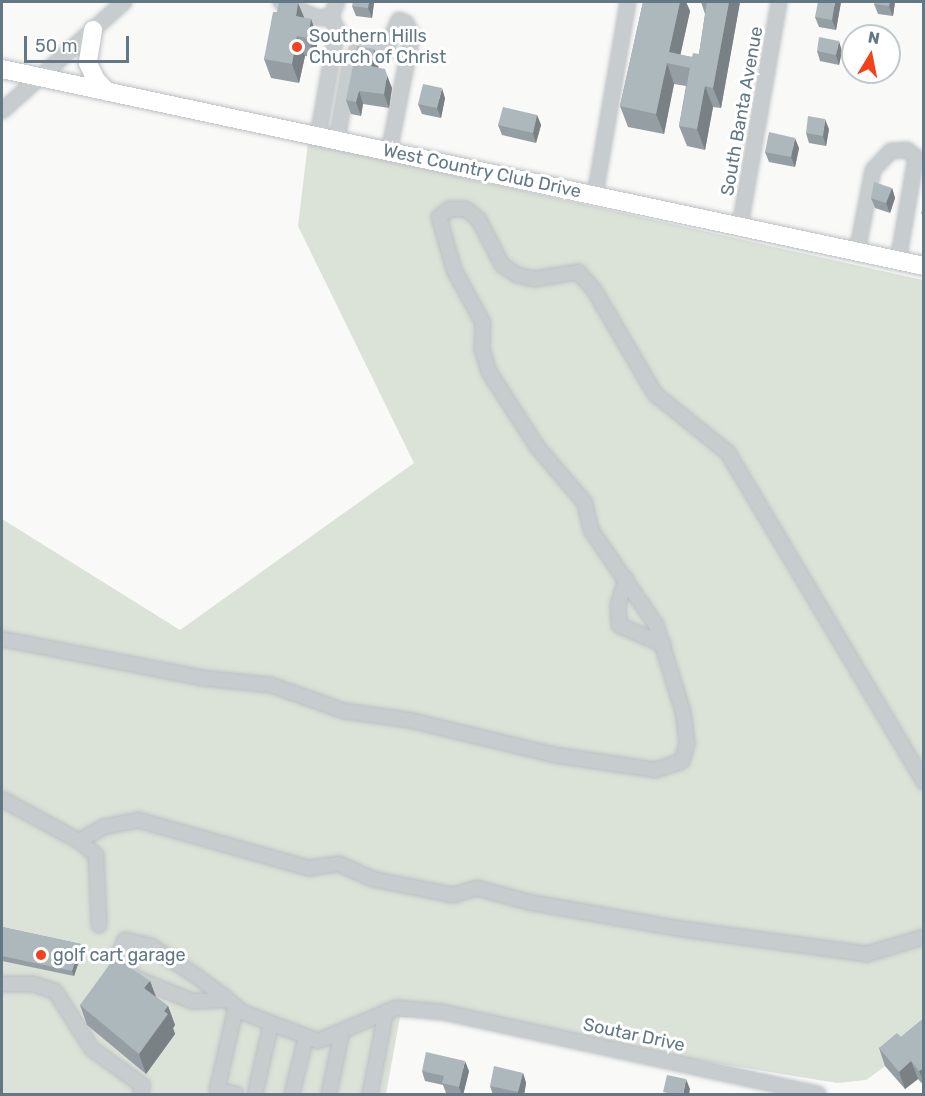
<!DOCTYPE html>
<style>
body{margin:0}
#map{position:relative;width:925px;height:1096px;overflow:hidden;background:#f9f9f7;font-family:Rubik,sans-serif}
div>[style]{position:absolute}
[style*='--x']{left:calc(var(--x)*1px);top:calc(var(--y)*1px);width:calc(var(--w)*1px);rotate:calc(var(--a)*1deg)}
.green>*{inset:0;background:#dbe2d7}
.roads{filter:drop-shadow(0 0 2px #babfc2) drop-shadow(0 0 2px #babfc2)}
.minor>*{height:14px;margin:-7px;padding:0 7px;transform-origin:7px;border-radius:7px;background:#c7cccf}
.major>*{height:18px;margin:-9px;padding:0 9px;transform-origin:9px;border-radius:9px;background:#fff}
.wall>*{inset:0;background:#959ea3}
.shaded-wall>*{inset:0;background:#798184}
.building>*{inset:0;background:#adb8bd}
.dots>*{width:16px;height:16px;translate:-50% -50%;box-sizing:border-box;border:3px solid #fff;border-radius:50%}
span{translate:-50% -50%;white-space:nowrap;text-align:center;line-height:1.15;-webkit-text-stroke:6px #fff;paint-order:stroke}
.poi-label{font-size:18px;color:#627885}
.left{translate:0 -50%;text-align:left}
.street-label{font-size:18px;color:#627885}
.frame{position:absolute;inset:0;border:3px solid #627885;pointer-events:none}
.north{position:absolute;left:841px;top:24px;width:60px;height:60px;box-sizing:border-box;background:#fff;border:2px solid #c0c9ce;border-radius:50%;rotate:10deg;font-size:16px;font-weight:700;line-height:24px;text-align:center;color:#627885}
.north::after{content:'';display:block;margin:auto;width:21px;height:27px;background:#f3411d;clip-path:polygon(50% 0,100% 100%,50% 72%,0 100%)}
.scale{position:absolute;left:24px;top:36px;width:105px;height:27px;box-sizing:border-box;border:3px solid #627885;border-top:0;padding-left:8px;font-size:18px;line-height:21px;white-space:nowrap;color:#627885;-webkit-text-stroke:4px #fff;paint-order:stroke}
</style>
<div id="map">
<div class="green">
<i style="clip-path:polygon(308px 143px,923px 280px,923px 1039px,866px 1080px,837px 1083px,427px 1016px,400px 1017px,386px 1094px,2px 1094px,2px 519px,180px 630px,414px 463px,298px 226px)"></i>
</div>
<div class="roads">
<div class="minor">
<i style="--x:281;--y:2;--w:40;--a:23.4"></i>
<i style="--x:318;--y:18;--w:13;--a:-4"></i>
<i style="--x:331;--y:17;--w:16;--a:-68"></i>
<i style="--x:2;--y:111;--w:164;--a:-41.8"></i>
<i style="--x:318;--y:136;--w:109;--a:-79.9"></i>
<i style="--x:337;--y:29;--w:13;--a:-117"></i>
<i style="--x:337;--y:140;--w:80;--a:-80"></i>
<i style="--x:351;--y:61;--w:13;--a:-61"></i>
<i style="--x:357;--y:50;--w:27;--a:8"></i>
<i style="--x:384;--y:54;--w:37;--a:-66"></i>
<i style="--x:399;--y:20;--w:8;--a:23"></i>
<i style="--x:406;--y:23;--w:13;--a:63"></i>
<i style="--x:412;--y:35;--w:119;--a:101.1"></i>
<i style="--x:595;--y:195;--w:196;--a:-80.3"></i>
<i style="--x:740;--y:226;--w:227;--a:-80.1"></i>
<i style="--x:857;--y:252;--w:84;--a:-79"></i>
<i style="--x:873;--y:170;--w:26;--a:-47"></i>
<i style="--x:891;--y:151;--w:16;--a:-4"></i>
<i style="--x:907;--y:150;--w:11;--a:38"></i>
<i style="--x:916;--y:157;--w:106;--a:99.8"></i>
<i style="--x:626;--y:579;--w:27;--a:107"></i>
<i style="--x:618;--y:605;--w:20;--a:87"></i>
<i style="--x:619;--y:625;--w:49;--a:24"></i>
<i style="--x:2;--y:639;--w:204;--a:11"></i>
<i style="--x:202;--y:678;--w:69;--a:5.8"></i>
<i style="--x:271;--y:685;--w:77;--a:19.6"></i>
<i style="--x:344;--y:711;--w:66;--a:7.9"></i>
<i style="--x:409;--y:720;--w:150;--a:13.5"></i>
<i style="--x:555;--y:755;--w:101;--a:8.5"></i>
<i style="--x:655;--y:770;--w:28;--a:-18"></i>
<i style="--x:682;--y:761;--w:19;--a:-74"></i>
<i style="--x:687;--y:743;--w:31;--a:-97"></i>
<i style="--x:683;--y:712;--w:91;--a:-107.2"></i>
<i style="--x:656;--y:625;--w:115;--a:-124.4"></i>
<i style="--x:591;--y:530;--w:28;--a:-103"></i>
<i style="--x:585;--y:503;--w:72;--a:-130.5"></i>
<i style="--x:538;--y:448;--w:90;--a:-122.8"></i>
<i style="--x:489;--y:372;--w:24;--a:-107"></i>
<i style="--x:482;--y:349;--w:26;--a:-88"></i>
<i style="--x:483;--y:323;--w:60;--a:-118.7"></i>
<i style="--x:454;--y:270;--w:55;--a:-105.8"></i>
<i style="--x:439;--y:217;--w:14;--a:-36"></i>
<i style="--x:450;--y:209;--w:16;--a:0"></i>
<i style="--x:466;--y:209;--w:17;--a:40"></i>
<i style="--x:479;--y:220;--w:51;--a:62.9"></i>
<i style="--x:502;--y:265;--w:18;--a:34"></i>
<i style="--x:517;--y:275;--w:17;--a:13"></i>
<i style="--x:534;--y:279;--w:45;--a:-9"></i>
<i style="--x:578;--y:272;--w:24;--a:48"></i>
<i style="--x:594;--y:290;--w:121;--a:59.6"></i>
<i style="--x:655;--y:394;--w:94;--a:38.9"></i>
<i style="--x:728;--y:453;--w:383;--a:59.2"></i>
<i style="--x:2;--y:799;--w:88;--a:28.6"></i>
<i style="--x:79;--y:841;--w:22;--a:39"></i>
<i style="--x:96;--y:855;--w:70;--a:87.5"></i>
<i style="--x:79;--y:841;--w:28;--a:-30"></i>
<i style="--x:103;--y:827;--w:36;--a:-11"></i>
<i style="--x:138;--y:820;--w:178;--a:15.7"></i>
<i style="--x:309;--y:868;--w:30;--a:-8"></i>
<i style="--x:339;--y:864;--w:36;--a:24"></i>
<i style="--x:372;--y:879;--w:83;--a:11.2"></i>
<i style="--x:453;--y:895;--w:25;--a:-16"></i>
<i style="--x:477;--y:888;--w:53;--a:15.4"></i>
<i style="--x:528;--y:902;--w:149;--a:10"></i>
<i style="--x:675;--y:928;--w:194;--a:7.7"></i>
<i style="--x:867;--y:954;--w:59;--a:-16.6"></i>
<i style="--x:2;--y:984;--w:31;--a:0"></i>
<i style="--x:33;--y:984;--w:23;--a:18"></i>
<i style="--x:55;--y:991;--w:69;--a:57.5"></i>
<i style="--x:92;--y:1049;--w:62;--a:35.8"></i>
<i style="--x:142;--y:1085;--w:9;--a:96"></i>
<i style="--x:228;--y:1000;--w:36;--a:178"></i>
<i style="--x:192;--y:1001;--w:61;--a:-158"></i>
<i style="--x:135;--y:978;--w:26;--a:-130"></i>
<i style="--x:118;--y:958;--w:19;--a:-69"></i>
<i style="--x:125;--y:940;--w:27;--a:13"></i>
<i style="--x:151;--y:946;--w:58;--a:33.7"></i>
<i style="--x:199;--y:978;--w:36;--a:37"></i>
<i style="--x:228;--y:1000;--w:18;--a:41"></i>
<i style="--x:242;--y:1012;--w:81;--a:20.9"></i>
<i style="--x:318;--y:1041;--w:85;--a:-22.9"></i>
<i style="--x:396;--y:1008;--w:46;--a:5"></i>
<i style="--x:442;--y:1012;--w:385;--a:12.3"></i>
<i style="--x:236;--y:1094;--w:19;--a:-168"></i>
<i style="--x:217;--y:1090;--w:85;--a:-77.1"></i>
<i style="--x:255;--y:1094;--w:72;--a:-77.1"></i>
<i style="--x:292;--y:1094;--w:59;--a:-76.2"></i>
<i style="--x:329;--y:1094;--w:64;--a:-78.3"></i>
<i style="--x:370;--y:1094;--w:84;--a:-79"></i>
</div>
<div class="major">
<i style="--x:93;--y:30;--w:33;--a:99"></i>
<i style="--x:88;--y:63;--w:19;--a:65"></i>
<i style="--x:96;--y:80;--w:16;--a:47"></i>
<i style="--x:2;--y:69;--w:943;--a:12.06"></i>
</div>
</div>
<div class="wall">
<i style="clip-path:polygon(643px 2px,686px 2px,690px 11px,680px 55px,692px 57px,699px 54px,705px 14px,701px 2px,740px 2px,721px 108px,713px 107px,705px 150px,687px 146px,679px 126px,686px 86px,674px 84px,664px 134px,628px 127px,620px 106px)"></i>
<i style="clip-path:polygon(841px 2px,836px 30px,819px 27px,815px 17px)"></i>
<i style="clip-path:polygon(895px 2px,893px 16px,878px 14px,874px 4px)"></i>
<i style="clip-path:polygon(298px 3px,304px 18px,311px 19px,318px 39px,315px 57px,305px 56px,299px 83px,271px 78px,264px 59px,277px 12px)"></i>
<i style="clip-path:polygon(374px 3px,372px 18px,356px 16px,352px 6px)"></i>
<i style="clip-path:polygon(817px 51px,842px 51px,839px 65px,820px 61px)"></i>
<i style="clip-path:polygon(379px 62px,378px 68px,392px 88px,389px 108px,363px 104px,361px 116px,351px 114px,346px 100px)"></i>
<i style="clip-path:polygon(445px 98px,441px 118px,422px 114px,418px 104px)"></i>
<i style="clip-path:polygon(537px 115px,541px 125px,536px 143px,502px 135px,498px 125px)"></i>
<i style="clip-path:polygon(829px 129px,826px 146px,809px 143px,806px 133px)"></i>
<i style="clip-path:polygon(799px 148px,795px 167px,769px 162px,765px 152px)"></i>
<i style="clip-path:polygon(892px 188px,895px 198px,890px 213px,875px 208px,871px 198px)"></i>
<i style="clip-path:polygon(2px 927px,81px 944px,83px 949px,74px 976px,2px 961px)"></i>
<i style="clip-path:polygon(150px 981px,156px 997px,168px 1006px,175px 1025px,173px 1028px,175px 1034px,146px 1074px,87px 1025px,80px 1005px)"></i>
<i style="clip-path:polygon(924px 1018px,924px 1086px,918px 1079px,905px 1089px,885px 1066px,879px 1048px,901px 1037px)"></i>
<i style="clip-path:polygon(422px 1071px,469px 1071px,463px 1095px,451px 1095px,446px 1093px,443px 1085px,425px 1081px)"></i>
<i style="clip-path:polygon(523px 1073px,526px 1083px,524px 1095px,493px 1095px,490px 1086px)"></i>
</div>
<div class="shaded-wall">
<i style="clip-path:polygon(369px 2px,373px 2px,374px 3px,372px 18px,368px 8px)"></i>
<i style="clip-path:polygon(680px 2px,686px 2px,690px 11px,678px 66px,669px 52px)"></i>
<i style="clip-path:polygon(729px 2px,740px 2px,721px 108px,713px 88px)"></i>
<i style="clip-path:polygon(835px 2px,841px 2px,836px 30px,832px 20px)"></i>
<i style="clip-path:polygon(890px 2px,895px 2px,893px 16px,889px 6px)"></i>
<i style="clip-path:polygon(298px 3px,306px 22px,296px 16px)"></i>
<i style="clip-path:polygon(311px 19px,318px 39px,315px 57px,308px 38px)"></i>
<i style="clip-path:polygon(297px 36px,305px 56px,299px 83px,292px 64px)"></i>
<i style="clip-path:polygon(839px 41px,842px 51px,839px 65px,836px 55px)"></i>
<i style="clip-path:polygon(374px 49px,379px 62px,376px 80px,371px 66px)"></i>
<i style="clip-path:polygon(667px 63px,674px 84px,664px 134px,656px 114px)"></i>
<i style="clip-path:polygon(387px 75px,392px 88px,389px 108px,384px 94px)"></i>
<i style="clip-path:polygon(705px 86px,713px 107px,705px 150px,697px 129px)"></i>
<i style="clip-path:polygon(442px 88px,445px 98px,441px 118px,437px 108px)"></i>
<i style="clip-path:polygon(359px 91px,363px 104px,361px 116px,356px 102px)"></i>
<i style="clip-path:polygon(537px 115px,541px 125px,536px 143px,533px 133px)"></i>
<i style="clip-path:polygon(825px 119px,829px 129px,826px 146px,823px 136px)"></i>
<i style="clip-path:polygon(795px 138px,799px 148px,795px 167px,791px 157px)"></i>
<i style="clip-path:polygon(892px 188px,895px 198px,890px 213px,886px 203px)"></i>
<i style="clip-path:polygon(81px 944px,83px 949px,74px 976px,72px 971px)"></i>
<i style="clip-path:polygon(150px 981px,157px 1000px,144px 988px)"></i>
<i style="clip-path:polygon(168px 1006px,175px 1025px,173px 1028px,175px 1034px,146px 1074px,139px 1054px)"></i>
<i style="clip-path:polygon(465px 1061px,469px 1071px,463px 1095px,462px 1095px,459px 1087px)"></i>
<i style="clip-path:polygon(911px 1061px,918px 1079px,905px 1089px,899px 1072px)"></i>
<i style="clip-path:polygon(924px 1068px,924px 1082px,919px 1071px)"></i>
<i style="clip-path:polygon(523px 1073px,526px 1083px,524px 1095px,519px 1095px,518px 1092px)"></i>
<i style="clip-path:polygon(686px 1079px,690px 1089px,689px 1095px,683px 1095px)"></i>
</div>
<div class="building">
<i style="clip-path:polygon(279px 2px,295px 2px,298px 3px,296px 16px,311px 19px,308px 38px,297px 36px,292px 64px,264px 59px,273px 12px,277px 12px)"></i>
<i style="clip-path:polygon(353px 2px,369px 2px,368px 8px,352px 6px)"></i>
<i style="clip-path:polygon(643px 2px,680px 2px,669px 52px,692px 57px,693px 53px,699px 54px,707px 2px,729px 2px,713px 88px,705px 86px,697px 129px,679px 126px,690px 68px,667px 63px,656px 114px,620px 106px)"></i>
<i style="clip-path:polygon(818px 2px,835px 2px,832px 20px,815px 17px)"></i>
<i style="clip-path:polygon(875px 2px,890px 2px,889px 6px,874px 4px)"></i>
<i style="clip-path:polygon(819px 37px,839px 41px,836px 55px,817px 51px)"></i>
<i style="clip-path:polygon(357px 46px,374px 49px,371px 66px,385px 69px,387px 75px,384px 94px,359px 91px,356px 102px,346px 100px)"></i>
<i style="clip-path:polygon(423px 84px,442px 88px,437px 108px,418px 104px)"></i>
<i style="clip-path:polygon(503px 107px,537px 115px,533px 133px,498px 125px)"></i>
<i style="clip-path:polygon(808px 116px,825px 119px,823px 136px,806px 133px)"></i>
<i style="clip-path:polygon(769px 132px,795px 138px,791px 157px,765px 152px)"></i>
<i style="clip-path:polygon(874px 182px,892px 188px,886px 203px,871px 198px)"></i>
<i style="clip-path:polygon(924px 203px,924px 214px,921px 214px)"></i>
<i style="clip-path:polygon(2px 927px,81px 944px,72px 971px,2px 956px)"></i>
<i style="clip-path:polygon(115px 957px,150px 981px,144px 988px,168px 1006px,164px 1011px,168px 1014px,139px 1054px,80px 1005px)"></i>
<i style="clip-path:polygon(924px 1018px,924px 1068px,919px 1071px,911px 1061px,899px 1072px,879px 1048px,897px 1033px,901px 1037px)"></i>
<i style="clip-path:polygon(426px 1052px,465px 1061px,459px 1087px,442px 1083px,444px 1076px,422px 1071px)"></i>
<i style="clip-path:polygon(494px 1066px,523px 1073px,518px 1092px,490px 1086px)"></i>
<i style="clip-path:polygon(667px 1075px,686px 1079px,683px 1095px,676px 1095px,663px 1092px)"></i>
</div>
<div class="dots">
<i style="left:297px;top:47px;background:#f3411d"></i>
<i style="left:41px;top:955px;background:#f3411d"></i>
</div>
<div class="poi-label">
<span class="left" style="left:309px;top:47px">Southern Hills<br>Church of Christ</span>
<span class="left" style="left:53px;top:955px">golf cart garage</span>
</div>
<div class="street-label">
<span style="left:742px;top:111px;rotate:-80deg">South Banta Avenue</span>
<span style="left:482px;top:171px;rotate:12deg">West Country Club Drive</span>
<span style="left:634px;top:1035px;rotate:12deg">Soutar Drive</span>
</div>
<div class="frame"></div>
<div class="north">N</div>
<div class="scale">50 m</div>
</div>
